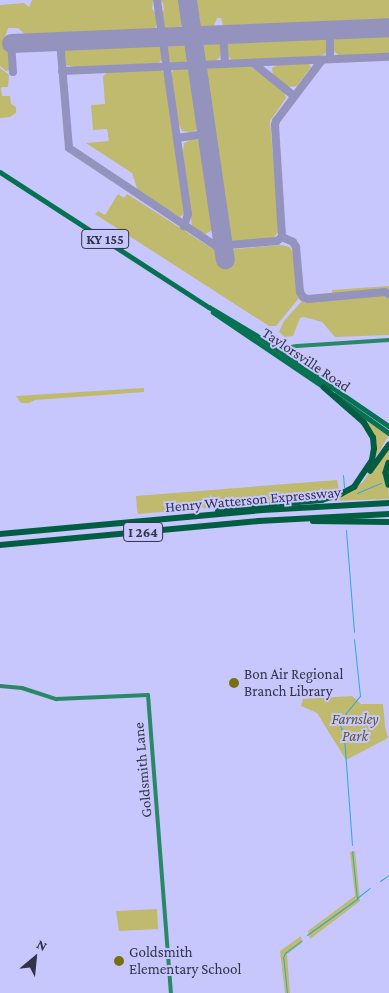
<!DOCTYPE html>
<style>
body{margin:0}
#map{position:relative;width:389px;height:993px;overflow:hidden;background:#c7c7fe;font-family:"Crimson Pro",serif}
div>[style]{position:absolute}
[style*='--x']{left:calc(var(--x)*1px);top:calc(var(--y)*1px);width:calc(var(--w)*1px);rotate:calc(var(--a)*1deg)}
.green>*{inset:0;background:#bfba6d}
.round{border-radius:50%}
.stream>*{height:1px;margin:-0.5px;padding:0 0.5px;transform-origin:0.5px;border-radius:0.5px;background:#2baad2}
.taxiway>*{height:8px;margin:-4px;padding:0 4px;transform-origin:4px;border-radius:4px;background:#9393be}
.runway>*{height:19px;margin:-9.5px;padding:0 9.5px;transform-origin:9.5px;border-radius:9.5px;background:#9393be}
.secondary>*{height:4px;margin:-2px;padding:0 2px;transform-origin:2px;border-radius:2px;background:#2b8866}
.primary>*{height:4.5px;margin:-2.25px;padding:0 2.25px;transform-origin:2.25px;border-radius:2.25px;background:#077252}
.highway>*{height:5.5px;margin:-2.75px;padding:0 2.75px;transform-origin:2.75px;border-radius:2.75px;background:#025e42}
.dots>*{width:14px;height:14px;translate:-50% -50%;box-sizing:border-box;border:2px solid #c7c7fe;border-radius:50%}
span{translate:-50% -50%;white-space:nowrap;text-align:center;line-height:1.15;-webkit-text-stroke:4px #c7c7fe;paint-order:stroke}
.shield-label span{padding:1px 4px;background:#c7c7fe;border:1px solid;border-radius:4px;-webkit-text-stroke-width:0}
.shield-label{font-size:14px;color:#333348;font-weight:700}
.street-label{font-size:15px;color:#333348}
.poi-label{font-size:15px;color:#333348}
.left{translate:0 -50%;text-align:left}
.park-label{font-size:15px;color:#5c5824;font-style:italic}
.north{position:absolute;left:10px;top:933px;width:50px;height:50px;-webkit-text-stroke:4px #c7c7fe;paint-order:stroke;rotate:28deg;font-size:14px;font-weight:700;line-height:20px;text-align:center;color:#333348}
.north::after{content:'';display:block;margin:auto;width:18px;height:22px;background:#333348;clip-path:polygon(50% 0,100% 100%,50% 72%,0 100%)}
</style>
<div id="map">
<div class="green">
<i style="clip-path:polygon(32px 0,153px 0,152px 9px,156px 13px,157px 24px,155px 29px,150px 31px,28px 37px,18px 28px,8px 28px,4px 40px,9px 51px,10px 70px,6px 71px,0 66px,0 5px,24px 3px,29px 7px)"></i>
<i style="clip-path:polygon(160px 0,182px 0,185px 20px,179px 29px,171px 31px,164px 27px,161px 15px,164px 10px,163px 3px)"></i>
<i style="clip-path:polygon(191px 0,389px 0,389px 21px,230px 28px,223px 25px,221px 18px,217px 18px,214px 26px,205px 29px,199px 27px,194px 20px)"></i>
<i style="clip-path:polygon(389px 31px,389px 54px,339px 56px,333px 50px,333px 40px,338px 33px)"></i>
<i style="clip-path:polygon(320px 34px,327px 39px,328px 50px,325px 54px,317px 57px,236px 60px,231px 60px,226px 52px,226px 43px,233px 37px)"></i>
<i class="round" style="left:198px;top:38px;width:24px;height:24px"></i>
<i class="round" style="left:166px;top:40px;width:24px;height:24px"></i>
<i style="clip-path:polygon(151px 41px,161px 47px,162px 60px,158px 63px,75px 67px,66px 65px,64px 60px,63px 50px,71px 44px)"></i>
<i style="clip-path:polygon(308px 63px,311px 67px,297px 86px,287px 87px,273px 75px,272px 68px,277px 65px)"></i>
<i style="clip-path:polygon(250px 66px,285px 93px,286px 98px,270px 121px,279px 231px,272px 240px,233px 242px,226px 235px,202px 72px,207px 68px)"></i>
<i style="clip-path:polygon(0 68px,9px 75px,8px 87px,1px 87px,2px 96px,10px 96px,11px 104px,16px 107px,16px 113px,10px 117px,0 118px)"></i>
<i style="clip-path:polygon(187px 68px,193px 73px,200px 124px,199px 129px,191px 132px,182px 131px,178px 122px,170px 75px,174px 69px)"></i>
<i style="clip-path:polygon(161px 69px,165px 76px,185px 208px,184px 214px,180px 217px,138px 191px,132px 173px,86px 143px,109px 141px,107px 129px,93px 130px,91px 105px,105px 104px,103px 77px,105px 74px,109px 72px)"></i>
<i style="clip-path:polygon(193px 139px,201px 140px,203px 145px,215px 225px,213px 230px,205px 234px,192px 226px,185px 175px,183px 152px,184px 143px)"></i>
<i style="clip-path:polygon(118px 194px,124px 198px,127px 194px,132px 197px,219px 253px,221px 259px,229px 258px,229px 252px,235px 249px,281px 245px,290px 247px,294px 255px,299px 298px,276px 326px,269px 326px,95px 214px,98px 211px,105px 215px)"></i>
<i style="clip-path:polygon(389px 286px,389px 289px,332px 294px,332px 290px)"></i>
<i style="clip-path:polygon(384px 295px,389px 298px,389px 335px,335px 337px,322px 322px,304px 317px,300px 318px,293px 336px,285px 337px,279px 332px,284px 321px,303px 300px)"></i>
<i style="clip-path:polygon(144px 388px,144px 392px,35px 400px,29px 403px,21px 403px,16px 396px)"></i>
<i style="clip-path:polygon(363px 419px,389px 435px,374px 460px,375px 448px)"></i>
<i style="clip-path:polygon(389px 447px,389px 460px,387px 464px,389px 499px,329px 501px,362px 483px)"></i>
<i style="clip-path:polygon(337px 480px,339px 490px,321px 498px,138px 514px,137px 509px,136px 496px)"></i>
<i style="clip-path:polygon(352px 696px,361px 704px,383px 704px,385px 726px,388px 738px,346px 760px,317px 713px,301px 706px,303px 699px)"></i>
<i style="clip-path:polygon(355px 851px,360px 901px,310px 939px,308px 931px,355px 896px,350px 852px)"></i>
<i style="clip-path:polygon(157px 909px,158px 929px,119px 931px,116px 911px)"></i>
<i style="clip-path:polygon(301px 936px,302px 943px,287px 954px,290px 993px,285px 993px,280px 951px)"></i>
</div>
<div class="stream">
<i style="--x:343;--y:475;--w:12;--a:85"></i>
<i style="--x:357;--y:493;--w:26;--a:-23"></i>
<i style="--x:346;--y:530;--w:102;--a:85.5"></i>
<i style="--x:352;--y:845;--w:109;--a:-94.2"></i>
<i style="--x:344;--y:736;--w:12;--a:-110"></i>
<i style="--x:340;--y:725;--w:13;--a:-63"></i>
<i style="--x:346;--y:713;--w:22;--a:-51"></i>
<i style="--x:360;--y:696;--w:57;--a:-96"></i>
<i style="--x:380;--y:881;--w:11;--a:-34"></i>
<i style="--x:357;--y:898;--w:16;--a:-38"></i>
<i style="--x:307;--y:935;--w:62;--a:-35.8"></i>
<i style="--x:357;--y:899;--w:48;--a:-95.9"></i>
<i style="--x:287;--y:993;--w:36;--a:-96"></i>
<i style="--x:283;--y:957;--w:4;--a:-63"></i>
<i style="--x:285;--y:953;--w:21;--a:-37"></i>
</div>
<div class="taxiway">
<i style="--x:157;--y:0;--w:216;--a:81.8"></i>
<i style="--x:188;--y:214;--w:13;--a:108"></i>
<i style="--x:330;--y:30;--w:29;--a:90"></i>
<i style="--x:223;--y:34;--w:30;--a:86"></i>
<i style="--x:60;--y:41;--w:107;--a:85.2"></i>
<i style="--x:69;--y:148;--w:177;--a:33.7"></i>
<i style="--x:216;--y:246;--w:61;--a:-4.7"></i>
<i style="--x:277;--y:241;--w:6;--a:-39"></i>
<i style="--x:11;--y:43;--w:29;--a:86"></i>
<i style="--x:322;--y:60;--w:76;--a:127"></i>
<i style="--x:276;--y:121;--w:4;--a:104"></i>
<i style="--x:275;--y:125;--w:112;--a:86.4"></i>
<i style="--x:282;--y:237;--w:12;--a:24"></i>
<i style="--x:293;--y:242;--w:6;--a:59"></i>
<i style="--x:296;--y:247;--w:45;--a:84.9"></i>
<i style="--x:300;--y:292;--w:6;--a:59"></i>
<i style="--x:303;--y:297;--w:5;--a:22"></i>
<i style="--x:308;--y:299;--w:77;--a:-5.2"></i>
<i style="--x:385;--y:292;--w:4;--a:27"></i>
<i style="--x:253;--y:63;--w:53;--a:38.8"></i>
<i style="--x:62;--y:71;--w:327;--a:-2.5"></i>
<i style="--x:177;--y:138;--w:30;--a:-8"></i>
</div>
<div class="runway">
<i style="--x:187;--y:0;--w:262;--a:81.7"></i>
<i style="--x:11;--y:43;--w:378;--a:-2.4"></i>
</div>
<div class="secondary">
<i style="--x:283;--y:356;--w:12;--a:-48"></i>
<i style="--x:291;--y:347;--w:6;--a:-9"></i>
<i style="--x:297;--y:346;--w:92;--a:-3.7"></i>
<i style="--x:0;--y:686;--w:22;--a:5"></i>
<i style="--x:22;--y:688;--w:36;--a:18"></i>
<i style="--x:56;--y:699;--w:92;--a:-2.5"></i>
<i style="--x:148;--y:695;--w:299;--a:85.6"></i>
</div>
<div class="primary">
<i style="--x:0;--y:172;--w:249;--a:32.9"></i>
<i style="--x:209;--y:307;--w:55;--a:30.8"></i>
<i style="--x:256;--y:335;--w:161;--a:34.4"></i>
<i style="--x:213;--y:312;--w:138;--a:34"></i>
<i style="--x:335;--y:395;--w:66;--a:35.1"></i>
</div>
<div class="highway">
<i style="--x:389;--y:463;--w:10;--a:107"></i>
<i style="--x:386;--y:473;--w:12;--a:76"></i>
<i style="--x:370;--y:471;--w:32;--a:-54"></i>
<i style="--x:218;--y:511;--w:9;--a:-18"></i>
<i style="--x:227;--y:508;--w:95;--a:-4.8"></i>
<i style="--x:322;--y:500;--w:20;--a:-18"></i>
<i style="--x:341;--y:494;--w:15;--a:-28"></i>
<i style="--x:354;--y:487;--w:32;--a:-56"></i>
<i style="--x:372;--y:460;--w:11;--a:-80"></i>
<i style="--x:374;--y:449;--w:11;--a:-95"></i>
<i style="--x:373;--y:438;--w:17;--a:-121"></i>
<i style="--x:364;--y:423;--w:53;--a:-138.8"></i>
<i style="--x:313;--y:521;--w:76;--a:0.8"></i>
<i style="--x:0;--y:534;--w:264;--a:-5.2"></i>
<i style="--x:263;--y:510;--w:126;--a:-3.2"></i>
<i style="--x:0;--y:545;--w:260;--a:-5.3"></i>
<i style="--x:259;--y:521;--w:130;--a:-3.1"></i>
</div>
<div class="dots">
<i style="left:234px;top:683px;background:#777010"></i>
<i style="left:119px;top:961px;background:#777010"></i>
</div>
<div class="shield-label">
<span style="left:105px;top:239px">KY 155</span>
<span style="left:143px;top:532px">I 264</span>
</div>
<div class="street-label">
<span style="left:306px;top:360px;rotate:34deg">Taylorsville Road</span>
<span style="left:253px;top:500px;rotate:-5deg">Henry Watterson Expressway</span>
<span style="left:143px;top:770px;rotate:-95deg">Goldsmith Lane</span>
</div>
<div class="poi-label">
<span class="left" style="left:244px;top:683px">Bon Air Regional<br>Branch Library</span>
<span class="left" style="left:129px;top:961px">Goldsmith<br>Elementary School</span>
</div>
<div class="park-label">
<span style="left:355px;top:728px">Farnsley<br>Park</span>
</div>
<div class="north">N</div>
</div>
